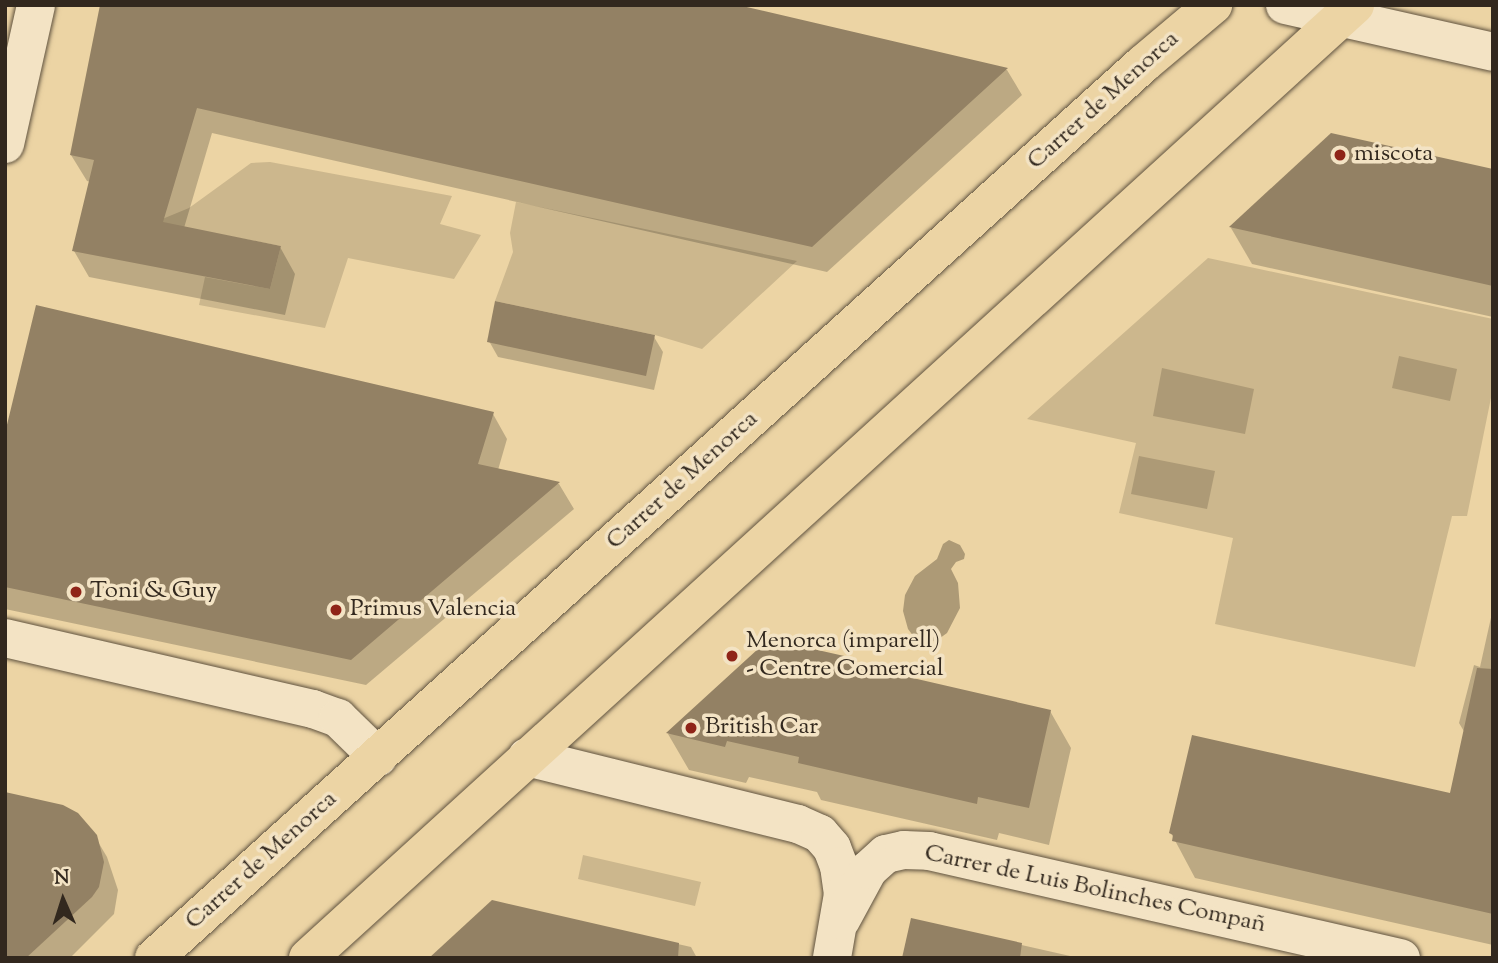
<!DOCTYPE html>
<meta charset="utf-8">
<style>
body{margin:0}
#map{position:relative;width:1498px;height:963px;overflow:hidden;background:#ecd4a4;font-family:"Sorts Mill Goudy",serif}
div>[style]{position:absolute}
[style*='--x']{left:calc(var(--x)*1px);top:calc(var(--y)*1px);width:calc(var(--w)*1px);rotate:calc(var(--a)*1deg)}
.green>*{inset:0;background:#ccb78d}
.water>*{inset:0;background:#ad9a76}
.shadow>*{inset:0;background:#0003}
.building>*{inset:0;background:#938164}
.roads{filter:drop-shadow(0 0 2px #605340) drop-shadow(0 0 2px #605340)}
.street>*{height:38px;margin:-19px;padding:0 19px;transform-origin:19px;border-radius:19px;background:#f3e3c4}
.secondary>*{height:38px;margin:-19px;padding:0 19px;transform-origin:19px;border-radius:19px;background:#f3e3c4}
.primary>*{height:38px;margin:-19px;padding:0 19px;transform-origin:19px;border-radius:19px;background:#ecd4a4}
.dots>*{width:19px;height:19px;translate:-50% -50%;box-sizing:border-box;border:4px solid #f3e3c4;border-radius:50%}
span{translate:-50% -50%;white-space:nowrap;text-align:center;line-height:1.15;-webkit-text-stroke:7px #f3e3c4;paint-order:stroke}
.street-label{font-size:24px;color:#32281e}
.poi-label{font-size:24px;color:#32281e}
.left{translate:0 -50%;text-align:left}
.frame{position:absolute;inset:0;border:7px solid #32281e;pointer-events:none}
.north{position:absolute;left:28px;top:865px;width:70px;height:70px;-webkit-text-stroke:5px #f3e3c4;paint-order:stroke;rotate:357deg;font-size:19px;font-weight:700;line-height:28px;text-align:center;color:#32281e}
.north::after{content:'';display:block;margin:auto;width:24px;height:32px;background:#32281e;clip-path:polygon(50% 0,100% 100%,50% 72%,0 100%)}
</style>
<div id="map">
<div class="green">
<i style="clip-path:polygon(270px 162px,452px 196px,440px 224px,481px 235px,454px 279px,348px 258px,325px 328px,199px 305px,205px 277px,270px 289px,281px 246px,155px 222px,189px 208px,251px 163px)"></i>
<i style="clip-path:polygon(516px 202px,797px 261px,702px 349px,655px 335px,495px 301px,513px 252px,510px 233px)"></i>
<i style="clip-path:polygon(1208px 258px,1493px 319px,1493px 388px,1467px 516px,1452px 516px,1415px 667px,1215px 624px,1233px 538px,1119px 513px,1136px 443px,1027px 419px)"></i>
<i style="clip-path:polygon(583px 855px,701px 882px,695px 906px,578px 879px)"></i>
</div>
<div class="water">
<i style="clip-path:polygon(1399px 356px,1457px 369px,1450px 401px,1392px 388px)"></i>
<i style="clip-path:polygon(1162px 368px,1254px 389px,1245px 434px,1153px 416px)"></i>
<i style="clip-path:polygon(1139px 456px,1215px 471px,1207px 509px,1131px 494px)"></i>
<i style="clip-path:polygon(949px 540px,960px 545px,965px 554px,964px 559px,956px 562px,951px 569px,958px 583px,960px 608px,947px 633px,936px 641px,924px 642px,914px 637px,908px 629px,903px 611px,905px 595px,915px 576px,937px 559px,943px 544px)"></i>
</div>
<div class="shadow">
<i style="clip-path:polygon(102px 5px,730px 5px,1007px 70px,1022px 95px,827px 272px,212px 133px,184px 228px,280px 247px,295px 274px,285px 315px,89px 277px,74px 251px,91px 182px,87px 181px,71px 155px)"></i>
<i style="clip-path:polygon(1331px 135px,1493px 170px,1493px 317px,1252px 264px,1231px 228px)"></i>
<i style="clip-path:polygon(654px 337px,663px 352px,654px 390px,498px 357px,489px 341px)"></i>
<i style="clip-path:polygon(493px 414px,507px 439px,498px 470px,559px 484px,574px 509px,366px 685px,5px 609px,5px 441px)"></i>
<i style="clip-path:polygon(1492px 613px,1493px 945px,1195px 878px,1171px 833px,1451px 795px,1465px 733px,1459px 723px,1474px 665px,1480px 667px)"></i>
<i style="clip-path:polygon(770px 641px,852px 660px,856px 667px,1050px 711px,1071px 748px,1049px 845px,999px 833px,997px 840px,821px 800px,817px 792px,749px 777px,746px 783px,689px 770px,668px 734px)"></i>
<i style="clip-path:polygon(91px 830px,107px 857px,118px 890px,114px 914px,70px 958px,5px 958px)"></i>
<i style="clip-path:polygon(493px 902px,691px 947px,697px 958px,432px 958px)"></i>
<i style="clip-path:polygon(912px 920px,1079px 958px,903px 958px)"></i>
</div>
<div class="building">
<i style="clip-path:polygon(100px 5px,738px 5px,1008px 68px,812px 247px,197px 108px,163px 222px,281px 246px,270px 289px,72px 251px,94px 160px,70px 155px)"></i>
<i style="clip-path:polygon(1331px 133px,1493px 169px,1493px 286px,1229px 227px)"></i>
<i style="clip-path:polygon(495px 301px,655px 335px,646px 376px,487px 342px)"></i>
<i style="clip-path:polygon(36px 305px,494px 412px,478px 464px,560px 482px,351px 660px,5px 587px,5px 433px)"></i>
<i style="clip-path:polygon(769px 639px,853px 658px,852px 664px,1051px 710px,1029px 808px,978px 797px,977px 804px,798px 763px,799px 757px,727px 741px,725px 747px,666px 733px)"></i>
<i style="clip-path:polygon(1477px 668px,1493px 669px,1493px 914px,1172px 841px,1173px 835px,1169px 833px,1192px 735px,1450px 793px)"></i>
<i style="clip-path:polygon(5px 792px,63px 805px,78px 813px,97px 835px,104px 862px,99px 887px,92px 897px,26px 958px,5px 958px)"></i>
<i style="clip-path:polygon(492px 900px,679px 943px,678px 958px,429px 958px)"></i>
<i style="clip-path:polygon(911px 918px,1022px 943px,1020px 958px,902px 958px)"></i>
</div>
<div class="roads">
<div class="street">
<i style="--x:5;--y:144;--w:142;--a:-77.4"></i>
<i style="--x:5;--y:638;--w:316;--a:13"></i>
<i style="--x:313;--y:709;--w:27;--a:20"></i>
<i style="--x:338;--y:718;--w:56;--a:44.3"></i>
<i style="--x:527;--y:757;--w:279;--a:13.9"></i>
<i style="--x:798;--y:824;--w:24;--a:24"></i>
<i style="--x:820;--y:834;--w:18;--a:49"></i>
<i style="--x:832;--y:848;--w:19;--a:69"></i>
<i style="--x:839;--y:866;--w:28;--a:82"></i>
<i style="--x:843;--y:894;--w:65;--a:99.8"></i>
<i style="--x:841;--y:920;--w:57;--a:-61.6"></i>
<i style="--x:868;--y:870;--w:24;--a:-42"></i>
<i style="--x:886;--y:854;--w:18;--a:-13"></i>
<i style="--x:904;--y:850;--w:25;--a:2"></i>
<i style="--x:929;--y:851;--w:484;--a:12.8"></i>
</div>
<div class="secondary">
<i style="--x:1285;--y:5;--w:213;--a:12.7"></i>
</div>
<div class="primary">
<i style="--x:154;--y:958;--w:1333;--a:-42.11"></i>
<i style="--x:1143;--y:64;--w:92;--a:-40.1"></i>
<i style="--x:308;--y:958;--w:1416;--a:-42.31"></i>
</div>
</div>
<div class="dots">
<i style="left:1340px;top:155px;background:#8f2418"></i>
<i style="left:76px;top:592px;background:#8f2418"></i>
<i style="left:336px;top:610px;background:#8f2418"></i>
<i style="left:732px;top:656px;background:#8f2418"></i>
<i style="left:691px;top:728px;background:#8f2418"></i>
</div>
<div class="street-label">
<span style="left:1104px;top:101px;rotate:-42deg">Carrer de Menorca</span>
<span style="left:683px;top:481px;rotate:-42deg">Carrer de Menorca</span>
<span style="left:262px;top:861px;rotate:-42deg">Carrer de Menorca</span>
<span style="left:1095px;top:890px;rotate:12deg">Carrer de Luis Bolinches Compañ</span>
</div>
<div class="poi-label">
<span class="left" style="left:1354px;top:155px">miscota</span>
<span class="left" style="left:90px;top:592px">Toni &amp; Guy</span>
<span class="left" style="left:350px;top:610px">Primus Valencia</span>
<span class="left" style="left:746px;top:656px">Menorca (imparell)<br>- Centre Comercial</span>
<span class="left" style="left:705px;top:728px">British Car</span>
</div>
<div class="frame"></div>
<div class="north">N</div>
</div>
